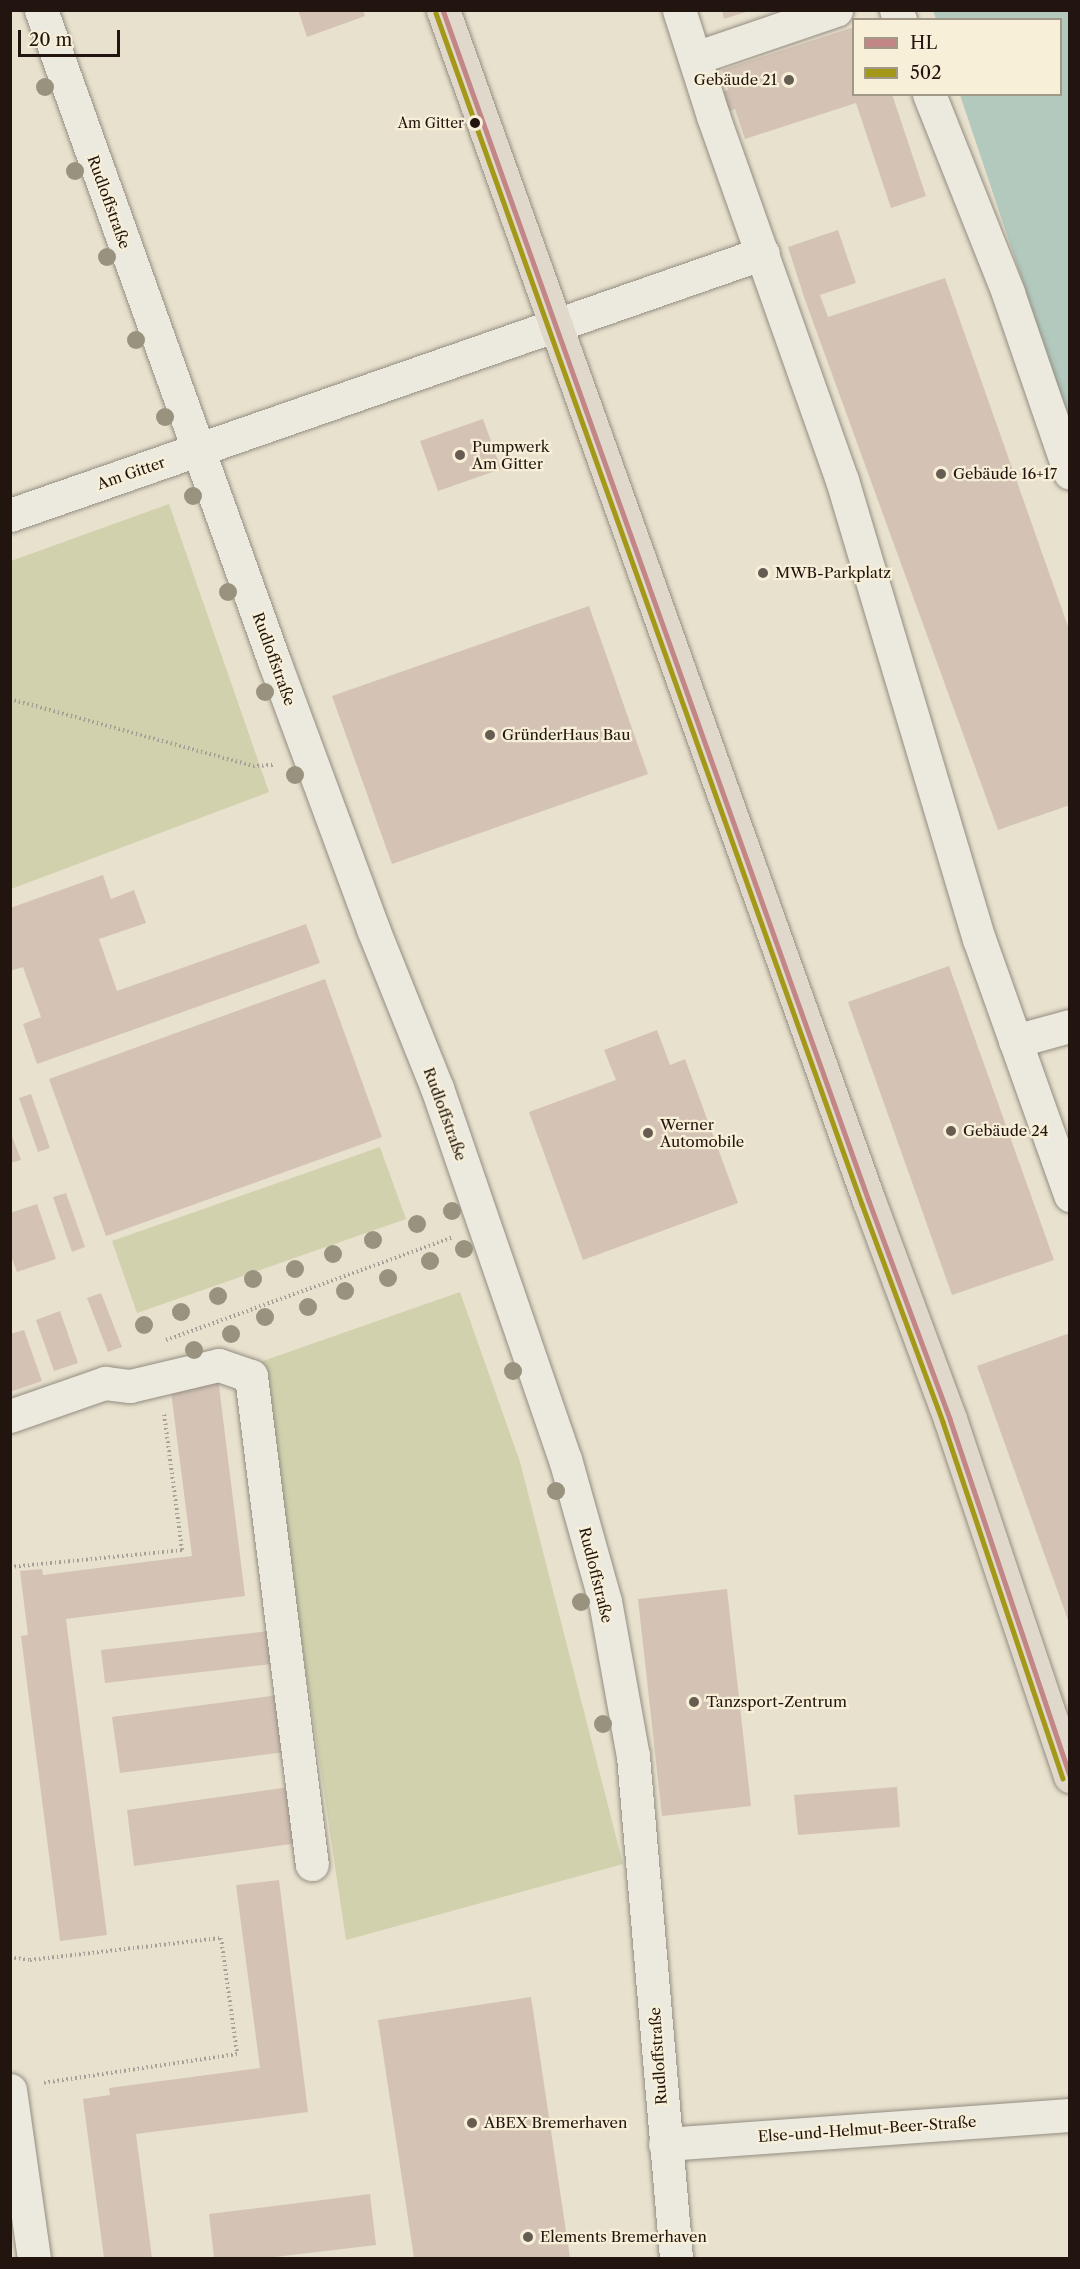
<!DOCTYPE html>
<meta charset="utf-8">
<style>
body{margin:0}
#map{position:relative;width:1080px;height:2269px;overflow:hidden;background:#e8e1cd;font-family:"Libre Caslon Text",serif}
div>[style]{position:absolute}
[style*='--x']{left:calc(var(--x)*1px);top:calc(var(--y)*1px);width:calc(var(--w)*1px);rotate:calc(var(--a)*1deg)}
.green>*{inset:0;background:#d1d1ad}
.water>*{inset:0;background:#b3c9be}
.building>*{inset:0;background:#d4c3b5}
.path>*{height:4px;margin-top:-2px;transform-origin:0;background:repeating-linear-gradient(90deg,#a5a199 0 1.5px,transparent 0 4.5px)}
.roads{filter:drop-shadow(0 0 2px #938d82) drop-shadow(0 0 2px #938d82)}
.minor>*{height:33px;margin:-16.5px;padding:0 16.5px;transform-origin:16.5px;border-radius:16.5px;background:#ece9de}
.major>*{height:33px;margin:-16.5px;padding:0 16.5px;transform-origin:16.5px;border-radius:16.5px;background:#e0d8ca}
.bus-1>*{height:4.5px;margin:-2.25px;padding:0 2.25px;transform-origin:2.25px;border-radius:2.25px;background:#c28686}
.bus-2>*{height:4.5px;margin:-2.25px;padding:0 2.25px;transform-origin:2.25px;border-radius:2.25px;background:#a49819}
.trees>*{width:18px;height:18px;margin:-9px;border-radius:50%;background:#99927e}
.dots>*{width:16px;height:16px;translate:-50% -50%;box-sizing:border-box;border:3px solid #f7efd7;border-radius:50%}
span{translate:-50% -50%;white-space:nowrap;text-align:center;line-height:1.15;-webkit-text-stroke:4.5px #f7efd7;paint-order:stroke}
.bus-label{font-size:14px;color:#22150f}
.right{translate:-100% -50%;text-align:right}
.poi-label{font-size:15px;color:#22150f}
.left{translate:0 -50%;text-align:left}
.street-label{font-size:15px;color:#22150f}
.frame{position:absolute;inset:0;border:12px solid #22150f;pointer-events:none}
.legend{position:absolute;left:852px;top:18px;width:210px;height:78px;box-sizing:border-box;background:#f7efd7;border:2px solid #a29887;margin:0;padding:8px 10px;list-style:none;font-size:18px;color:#22150f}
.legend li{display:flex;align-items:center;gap:12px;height:30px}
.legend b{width:30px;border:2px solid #a29887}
.scale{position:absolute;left:18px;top:30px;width:102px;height:27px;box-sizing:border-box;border:3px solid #22150f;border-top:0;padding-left:8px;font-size:18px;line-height:21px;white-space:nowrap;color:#22150f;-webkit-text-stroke:4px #f7efd7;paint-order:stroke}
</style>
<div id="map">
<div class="green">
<i style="clip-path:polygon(169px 504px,269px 792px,11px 889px,11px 561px)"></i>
<i style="clip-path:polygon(380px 1147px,406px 1219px,137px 1313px,112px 1241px)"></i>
<i style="clip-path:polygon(460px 1292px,520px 1462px,623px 1864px,346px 1940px,260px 1362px)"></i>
</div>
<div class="water">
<i style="clip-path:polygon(933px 11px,1069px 11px,1069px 419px,960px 95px,1060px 94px,1060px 20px,936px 19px)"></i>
</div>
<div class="building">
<i style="clip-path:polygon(298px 10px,363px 10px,365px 16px,307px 37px)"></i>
<i style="clip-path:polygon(722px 10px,749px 10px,749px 11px,724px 19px)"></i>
<i style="clip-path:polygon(854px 27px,854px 94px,892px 94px,926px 196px,891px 208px,856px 103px,745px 139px,735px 109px,729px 111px,722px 92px,728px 90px,722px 70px)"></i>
<i style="clip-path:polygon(838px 230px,856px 283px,820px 295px,828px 317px,945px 278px,1070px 632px,1070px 805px,998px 830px,805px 300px,788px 247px)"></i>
<i style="clip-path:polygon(483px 419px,501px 469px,438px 491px,420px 441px)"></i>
<i style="clip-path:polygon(589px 606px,648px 774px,392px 864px,332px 696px)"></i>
<i style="clip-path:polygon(103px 875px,111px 899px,134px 890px,146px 923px,99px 939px,117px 991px,306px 924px,320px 963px,37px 1064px,23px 1024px,41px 1017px,23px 967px,10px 971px,10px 908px)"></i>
<i style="clip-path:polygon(949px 966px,1054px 1260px,952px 1295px,848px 1002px)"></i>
<i style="clip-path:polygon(325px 979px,382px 1137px,106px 1236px,49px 1079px)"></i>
<i style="clip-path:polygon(657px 1030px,670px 1065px,685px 1059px,738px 1203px,583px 1260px,529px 1112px,616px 1080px,604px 1050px)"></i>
<i style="clip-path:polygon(31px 1094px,50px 1148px,38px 1152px,19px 1098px)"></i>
<i style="clip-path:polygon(10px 1131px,21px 1160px,10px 1163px)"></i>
<i style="clip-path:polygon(66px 1193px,85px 1247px,72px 1252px,53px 1197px)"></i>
<i style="clip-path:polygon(37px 1204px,56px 1259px,17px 1272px,10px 1253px,10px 1213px)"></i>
<i style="clip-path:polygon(101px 1293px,122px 1347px,108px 1352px,87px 1298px)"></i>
<i style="clip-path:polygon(60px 1311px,78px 1363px,54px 1371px,36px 1320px)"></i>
<i style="clip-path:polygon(24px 1330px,42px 1381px,10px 1392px,10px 1334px)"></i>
<i style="clip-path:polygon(1070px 1333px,1070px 1623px,1069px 1623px,977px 1366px)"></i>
<i style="clip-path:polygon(218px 1378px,245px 1596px,66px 1619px,107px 1935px,60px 1941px,21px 1636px,28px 1635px,20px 1571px,42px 1569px,43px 1575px,192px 1556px,170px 1384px)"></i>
<i style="clip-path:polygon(727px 1589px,751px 1806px,662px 1816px,638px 1599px)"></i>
<i style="clip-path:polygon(269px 1631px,272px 1664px,105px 1683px,101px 1650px)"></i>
<i style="clip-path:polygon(278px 1695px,285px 1752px,120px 1773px,112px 1717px)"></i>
<i style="clip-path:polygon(290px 1787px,298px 1843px,134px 1866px,127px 1810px)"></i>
<i style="clip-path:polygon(897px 1787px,900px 1827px,798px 1835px,794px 1795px)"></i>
<i style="clip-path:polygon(279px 1880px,308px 2112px,136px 2134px,152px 2258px,104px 2258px,83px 2099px,110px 2095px,109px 2088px,260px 2068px,236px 1885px)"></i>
<i style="clip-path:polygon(531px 1997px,570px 2258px,414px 2258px,378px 2020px)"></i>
<i style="clip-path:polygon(370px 2194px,376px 2245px,267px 2258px,214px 2258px,209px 2214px)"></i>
</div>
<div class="path">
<i style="--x:10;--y:699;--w:252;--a:15.4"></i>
<i style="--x:253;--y:766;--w:22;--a:-3"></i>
<i style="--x:166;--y:1340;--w:305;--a:-19.7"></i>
<i style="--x:10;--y:1567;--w:173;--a:-5.6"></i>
<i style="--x:182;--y:1550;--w:138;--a:-97.5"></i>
<i style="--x:10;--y:1957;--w:20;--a:9"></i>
<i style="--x:30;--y:1960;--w:192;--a:-6.6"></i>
<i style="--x:221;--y:1938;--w:117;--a:82.1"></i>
<i style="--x:237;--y:2054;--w:195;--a:171.5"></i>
</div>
<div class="roads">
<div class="minor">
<i style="--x:41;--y:10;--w:691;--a:70.31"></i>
<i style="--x:274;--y:661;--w:286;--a:69.7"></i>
<i style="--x:373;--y:929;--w:171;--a:68.1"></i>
<i style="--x:437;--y:1088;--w:392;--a:71"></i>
<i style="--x:565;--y:1459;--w:148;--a:74.3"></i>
<i style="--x:605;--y:1601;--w:158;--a:79.8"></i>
<i style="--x:633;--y:1756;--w:504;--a:85.1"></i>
<i style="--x:679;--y:10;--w:111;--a:72.2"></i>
<i style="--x:713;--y:116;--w:386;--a:70.5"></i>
<i style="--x:842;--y:480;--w:479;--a:73.4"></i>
<i style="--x:979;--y:939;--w:272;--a:70.4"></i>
<i style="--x:896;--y:10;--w:11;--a:68"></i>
<i style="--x:695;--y:58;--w:149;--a:-18.8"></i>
<i style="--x:929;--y:94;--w:214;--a:68.3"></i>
<i style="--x:1008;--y:293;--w:190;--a:71"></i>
<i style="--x:10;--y:515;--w:797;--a:-19.18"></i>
<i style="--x:1015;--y:1041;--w:57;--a:-15.3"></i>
<i style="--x:10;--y:1416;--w:101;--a:-19.2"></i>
<i style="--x:105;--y:1383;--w:25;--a:7"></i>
<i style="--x:130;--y:1386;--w:91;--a:-13.3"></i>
<i style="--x:219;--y:1365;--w:34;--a:19"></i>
<i style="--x:251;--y:1376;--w:492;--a:82.9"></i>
<i style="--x:10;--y:2090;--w:170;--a:81.9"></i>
<i style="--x:665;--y:2144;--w:406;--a:-4.1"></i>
</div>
<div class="major">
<i style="--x:443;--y:10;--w:1265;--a:70.32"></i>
<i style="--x:869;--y:1201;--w:233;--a:69.6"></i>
<i style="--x:950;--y:1419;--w:377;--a:71.4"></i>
</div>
</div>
<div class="bus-1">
<i style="--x:443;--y:10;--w:1265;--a:70.32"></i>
<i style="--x:869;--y:1201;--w:233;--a:69.6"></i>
<i style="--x:950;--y:1419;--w:376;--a:71.4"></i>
</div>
<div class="bus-2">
<i style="--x:436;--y:13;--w:1265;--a:70.32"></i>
<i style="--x:862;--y:1204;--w:233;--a:69.6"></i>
<i style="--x:943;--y:1422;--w:376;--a:71.4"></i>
</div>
<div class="trees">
<i style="left:45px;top:87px"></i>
<i style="left:75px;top:171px"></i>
<i style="left:107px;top:257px"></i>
<i style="left:136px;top:340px"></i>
<i style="left:165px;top:417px"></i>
<i style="left:193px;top:496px"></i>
<i style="left:228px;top:592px"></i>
<i style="left:265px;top:692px"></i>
<i style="left:295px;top:775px"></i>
<i style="left:452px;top:1211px"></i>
<i style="left:417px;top:1224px"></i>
<i style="left:373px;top:1240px"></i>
<i style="left:464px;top:1249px"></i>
<i style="left:333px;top:1254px"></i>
<i style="left:430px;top:1261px"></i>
<i style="left:295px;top:1269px"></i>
<i style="left:388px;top:1278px"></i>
<i style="left:253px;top:1279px"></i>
<i style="left:345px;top:1291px"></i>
<i style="left:218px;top:1296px"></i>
<i style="left:308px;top:1307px"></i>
<i style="left:181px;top:1312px"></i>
<i style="left:265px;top:1317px"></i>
<i style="left:144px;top:1325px"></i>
<i style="left:231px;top:1334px"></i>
<i style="left:194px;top:1350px"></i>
<i style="left:513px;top:1371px"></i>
<i style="left:556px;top:1491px"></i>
<i style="left:581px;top:1602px"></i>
<i style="left:603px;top:1724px"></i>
</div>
<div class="dots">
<i style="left:789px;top:80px;background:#675c52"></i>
<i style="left:475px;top:123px;background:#22150f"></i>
<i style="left:460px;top:455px;background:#675c52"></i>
<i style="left:941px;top:474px;background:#675c52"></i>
<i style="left:763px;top:573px;background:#675c52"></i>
<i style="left:490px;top:735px;background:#675c52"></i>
<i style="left:951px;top:1131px;background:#675c52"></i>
<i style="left:648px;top:1133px;background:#675c52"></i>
<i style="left:694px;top:1702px;background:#675c52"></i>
<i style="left:472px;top:2123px;background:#675c52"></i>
<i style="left:528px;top:2237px;background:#675c52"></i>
</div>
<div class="bus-label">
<span class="right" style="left:464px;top:123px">Am Gitter</span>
</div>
<div class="poi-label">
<span class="right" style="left:777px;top:80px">Gebäude 21</span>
<span class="left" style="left:472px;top:455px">Pumpwerk<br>Am Gitter</span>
<span class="left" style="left:953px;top:474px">Gebäude 16+17</span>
<span class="left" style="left:775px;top:573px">MWB-Parkplatz</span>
<span class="left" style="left:502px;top:735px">GründerHaus Bau</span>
<span class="left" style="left:660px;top:1133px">Werner<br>Automobile</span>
<span class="left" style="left:963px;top:1131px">Gebäude 24</span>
<span class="left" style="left:706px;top:1702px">Tanzsport-Zentrum</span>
<span class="left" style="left:484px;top:2123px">ABEX Bremerhaven</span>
<span class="left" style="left:540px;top:2237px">Elements Bremerhaven</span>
</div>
<div class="street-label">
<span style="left:109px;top:202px;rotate:70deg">Rudloffstraße</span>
<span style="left:131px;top:473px;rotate:-19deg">Am Gitter</span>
<span style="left:274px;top:659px;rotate:70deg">Rudloffstraße</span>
<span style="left:445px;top:1114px;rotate:70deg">Rudloffstraße</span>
<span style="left:596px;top:1575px;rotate:76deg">Rudloffstraße</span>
<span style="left:658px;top:2056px;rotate:-94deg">Rudloffstraße</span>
<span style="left:867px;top:2129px;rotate:-4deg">Else-und-Helmut-Beer-Straße</span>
</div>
<div class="frame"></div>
<ul class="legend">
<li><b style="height:8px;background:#c28686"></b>HL</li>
<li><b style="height:8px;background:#a49819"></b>502</li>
</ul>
<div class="scale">20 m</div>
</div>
